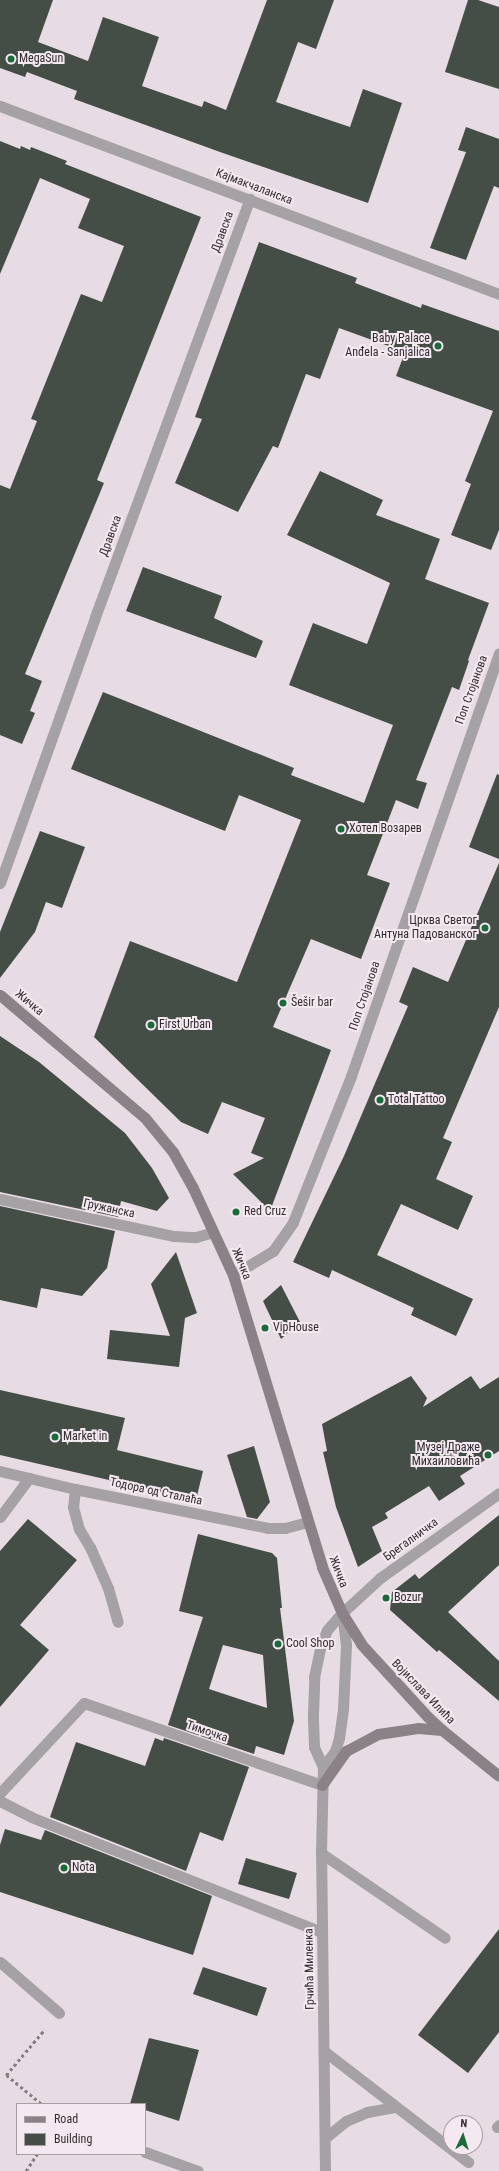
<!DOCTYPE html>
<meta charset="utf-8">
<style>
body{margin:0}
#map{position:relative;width:499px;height:2171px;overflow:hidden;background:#e8dce4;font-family:"Roboto Condensed",sans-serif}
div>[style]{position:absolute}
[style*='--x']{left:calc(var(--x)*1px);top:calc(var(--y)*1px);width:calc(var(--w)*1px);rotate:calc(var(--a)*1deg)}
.building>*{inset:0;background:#444d46}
.path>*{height:2.5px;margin-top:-1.25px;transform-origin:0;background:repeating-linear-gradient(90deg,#857c82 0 3px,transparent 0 6px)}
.service>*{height:11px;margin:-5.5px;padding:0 5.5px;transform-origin:5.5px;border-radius:5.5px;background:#a6a1a4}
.minor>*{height:11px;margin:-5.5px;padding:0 5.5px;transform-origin:5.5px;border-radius:5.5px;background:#a6a1a4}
.tertiary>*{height:11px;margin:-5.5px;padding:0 5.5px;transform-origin:5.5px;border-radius:5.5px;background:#a6a1a4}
.secondary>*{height:11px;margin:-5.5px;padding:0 5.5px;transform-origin:5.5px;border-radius:5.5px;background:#8a8287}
.dots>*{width:11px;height:11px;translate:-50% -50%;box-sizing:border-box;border:2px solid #f5e9f1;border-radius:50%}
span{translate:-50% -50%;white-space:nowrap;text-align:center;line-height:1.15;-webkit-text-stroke:4px #f5e9f1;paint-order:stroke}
.poi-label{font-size:12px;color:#312c2f}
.left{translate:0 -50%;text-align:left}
.right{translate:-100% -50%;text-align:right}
.street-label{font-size:12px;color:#312c2f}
.legend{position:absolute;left:16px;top:2103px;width:130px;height:52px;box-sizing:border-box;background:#f5e9f1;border:1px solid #a79da3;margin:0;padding:5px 7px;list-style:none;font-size:12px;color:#312c2f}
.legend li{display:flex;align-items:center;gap:8px;height:20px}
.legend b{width:20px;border:1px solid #a79da3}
.north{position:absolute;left:443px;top:2115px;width:40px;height:40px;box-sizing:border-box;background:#f5e9f1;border:1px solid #a79da3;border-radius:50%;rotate:4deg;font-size:11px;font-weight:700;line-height:16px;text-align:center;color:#312c2f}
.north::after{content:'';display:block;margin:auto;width:14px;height:18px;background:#1b6a39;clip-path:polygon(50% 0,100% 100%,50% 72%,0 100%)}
</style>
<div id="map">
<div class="building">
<i style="clip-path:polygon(0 0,53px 0,38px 42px,88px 61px,103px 17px,159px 37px,142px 86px,202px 107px,204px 101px,226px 110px,267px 0,334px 0,316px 49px,298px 42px,276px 102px,350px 127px,363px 89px,402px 103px,368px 203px,220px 152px,74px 99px,77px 91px,27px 72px,25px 77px,0 68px)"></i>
<i style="clip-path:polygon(468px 0,478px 0,499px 7px,499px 89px,445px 72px)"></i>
<i style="clip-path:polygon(466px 127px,499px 139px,499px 188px,494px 186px,466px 260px,430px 248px,466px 152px,458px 150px)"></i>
<i style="clip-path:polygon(0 141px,20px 149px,21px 146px,30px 150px,31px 147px,67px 161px,65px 164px,201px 217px,97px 480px,104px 483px,25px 674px,42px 681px,30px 711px,35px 713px,22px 744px,0 735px,0 485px,10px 489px,37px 421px,31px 419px,81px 294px,102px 302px,124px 246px,78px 228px,90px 199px,40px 178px,0 274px)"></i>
<i style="clip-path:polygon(259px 242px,357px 278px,355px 283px,421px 308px,422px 304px,499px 331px,499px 530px,491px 550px,451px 535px,471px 484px,465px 481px,493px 411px,396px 376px,405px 352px,339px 328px,320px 379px,306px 374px,278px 448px,273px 446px,238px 512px,175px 483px,202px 419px,195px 417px)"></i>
<i style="clip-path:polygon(320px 471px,383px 500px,376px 515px,440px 539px,425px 579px,489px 603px,468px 660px,469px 661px,459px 690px,452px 687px,416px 780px,427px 783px,418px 809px,396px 800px,367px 875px,390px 883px,361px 959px,311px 939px,273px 1027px,331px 1050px,270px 1211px,233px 1174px,264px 1158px,251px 1153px,265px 1118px,222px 1102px,208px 1134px,181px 1122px,94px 1037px,130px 941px,237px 982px,301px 820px,239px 795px,225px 831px,71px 769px,103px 692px,294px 768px,291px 775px,364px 803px,393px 725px,289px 685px,313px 623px,367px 644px,390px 583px,287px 535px)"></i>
<i style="clip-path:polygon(143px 567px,222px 596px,214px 618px,263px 641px,256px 658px,126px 611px)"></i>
<i style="clip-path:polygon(497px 774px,499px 775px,499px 859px,469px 847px)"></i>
<i style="clip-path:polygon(40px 831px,85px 847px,62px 908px,46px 902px,35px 932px,0 978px,0 932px)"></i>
<i style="clip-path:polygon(499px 863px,499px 1007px,443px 1138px,452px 1142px,436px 1179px,473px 1196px,458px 1230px,401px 1204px,377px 1255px,473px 1299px,456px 1336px,411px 1315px,414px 1308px,332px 1270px,329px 1278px,293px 1262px,344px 1156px,408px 1006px,399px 1002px,413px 967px,448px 982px)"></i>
<i style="clip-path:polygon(0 1036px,39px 1062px,125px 1133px,152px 1168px,169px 1198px,157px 1211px,121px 1201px,118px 1217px,0 1192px)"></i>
<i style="clip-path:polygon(0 1206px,115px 1231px,107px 1268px,82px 1296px,41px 1288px,37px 1308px,0 1300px)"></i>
<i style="clip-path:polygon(176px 1252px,197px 1313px,185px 1318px,179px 1367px,107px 1359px,110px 1330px,170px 1336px,151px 1284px)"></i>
<i style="clip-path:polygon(281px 1285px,300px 1322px,281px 1339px,263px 1301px)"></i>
<i style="clip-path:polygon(411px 1376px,427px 1398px,423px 1407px,471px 1376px,480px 1389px,499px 1377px,499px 1451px,460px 1476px,465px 1484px,439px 1501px,429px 1486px,385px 1513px,388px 1518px,372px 1527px,382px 1551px,358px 1567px,336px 1507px,323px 1452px,327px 1451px,322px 1424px)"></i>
<i style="clip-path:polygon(0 1390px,125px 1418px,117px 1450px,203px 1471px,196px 1500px,0 1455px)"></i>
<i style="clip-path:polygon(254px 1446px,270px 1502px,257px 1519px,247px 1517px,227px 1455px)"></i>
<i style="clip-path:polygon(499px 1515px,499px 1565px,448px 1612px,499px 1661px,499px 1701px,439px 1650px,437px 1652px,390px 1610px,392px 1592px,415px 1574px,419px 1579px)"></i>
<i style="clip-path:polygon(28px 1519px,77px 1560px,20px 1625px,49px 1650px,0 1707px,0 1551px)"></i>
<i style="clip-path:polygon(evenodd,198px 1534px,272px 1553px,277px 1558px,282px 1608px,280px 1608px,294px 1721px,284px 1755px,256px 1746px,254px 1754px,168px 1725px,203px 1617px,179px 1611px,198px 1534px,223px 1645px,263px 1655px,267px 1708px,209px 1689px,223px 1645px)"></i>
<i style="clip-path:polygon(155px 1738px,163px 1741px,164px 1738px,249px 1767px,223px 1841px,200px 1832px,186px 1871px,50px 1817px,76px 1742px,145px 1766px)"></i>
<i style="clip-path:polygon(5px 1829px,41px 1840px,45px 1830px,212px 1896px,193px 1955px,0 1892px,0 1845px)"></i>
<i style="clip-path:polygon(246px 1858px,297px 1873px,289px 1899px,238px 1884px)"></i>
<i style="clip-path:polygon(499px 1929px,499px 2032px,468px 2073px,418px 2035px)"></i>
<i style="clip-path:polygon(203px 1967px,267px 1988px,257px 2016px,193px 1994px)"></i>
<i style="clip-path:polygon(149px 2038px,199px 2050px,179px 2121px,145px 2110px,145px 2104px,130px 2104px)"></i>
</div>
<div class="path">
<i style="--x:41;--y:2104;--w:45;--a:-140.4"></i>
<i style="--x:6;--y:2075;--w:60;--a:-49.7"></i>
<i style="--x:464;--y:2123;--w:4;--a:-45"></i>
<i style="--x:467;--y:2120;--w:6;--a:31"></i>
<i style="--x:26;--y:2171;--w:20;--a:-57"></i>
</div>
<div class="service">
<i style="--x:75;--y:1489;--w:18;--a:96"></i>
<i style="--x:73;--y:1507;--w:23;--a:75"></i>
<i style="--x:79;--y:1529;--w:21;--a:59"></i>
<i style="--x:90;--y:1547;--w:45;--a:66.3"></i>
<i style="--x:108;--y:1588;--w:35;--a:74"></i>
<i style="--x:0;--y:1517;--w:49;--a:-53.4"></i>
<i style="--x:0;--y:1793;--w:123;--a:-47"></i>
<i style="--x:0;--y:1801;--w:35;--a:27"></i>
<i style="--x:31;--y:1817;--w:313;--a:21.6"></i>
<i style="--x:321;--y:1853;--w:150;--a:34.4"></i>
<i style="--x:0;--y:1962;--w:78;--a:40.8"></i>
<i style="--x:324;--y:2051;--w:182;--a:37.6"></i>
<i style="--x:497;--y:2127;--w:3;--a:-45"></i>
<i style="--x:325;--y:2138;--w:27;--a:-39"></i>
<i style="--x:346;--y:2121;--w:23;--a:-23"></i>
<i style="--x:367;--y:2112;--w:28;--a:-10"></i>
</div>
<div class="minor">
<i style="--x:0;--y:106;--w:533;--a:20.64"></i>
<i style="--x:0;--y:883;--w:282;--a:-70.3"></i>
<i style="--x:95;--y:617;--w:446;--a:-69.7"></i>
<i style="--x:0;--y:1199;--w:178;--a:12"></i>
<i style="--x:174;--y:1236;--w:22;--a:3"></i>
<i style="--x:196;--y:1237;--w:18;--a:-16"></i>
<i style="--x:0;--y:1471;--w:77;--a:13.5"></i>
<i style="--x:75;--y:1489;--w:197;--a:11.4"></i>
<i style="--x:268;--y:1528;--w:17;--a:0"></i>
<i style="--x:285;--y:1528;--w:23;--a:-15"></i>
<i style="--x:342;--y:1613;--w:52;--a:-42.6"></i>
<i style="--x:380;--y:1578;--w:146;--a:-35.5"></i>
<i style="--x:84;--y:1703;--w:252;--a:19"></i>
<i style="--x:145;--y:2152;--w:56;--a:19.7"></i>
</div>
<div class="tertiary">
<i style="--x:233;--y:1275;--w:47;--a:-31"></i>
<i style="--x:273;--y:1251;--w:35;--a:-55"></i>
<i style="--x:293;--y:1222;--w:157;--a:-68.3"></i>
<i style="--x:351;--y:1076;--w:448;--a:-70.7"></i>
<i style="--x:323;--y:1767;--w:20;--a:-53"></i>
<i style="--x:335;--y:1751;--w:14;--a:-73"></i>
<i style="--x:339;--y:1738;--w:29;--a:-82"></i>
<i style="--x:343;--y:1709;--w:64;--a:-87.3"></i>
<i style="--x:346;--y:1645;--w:31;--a:-97"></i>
<i style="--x:325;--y:2171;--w:318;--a:-90.7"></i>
<i style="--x:321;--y:1853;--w:86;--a:-88.7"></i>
<i style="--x:323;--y:1767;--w:22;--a:-114"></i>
<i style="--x:314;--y:1747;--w:32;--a:-92"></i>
<i style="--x:313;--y:1715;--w:38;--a:-88"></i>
<i style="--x:314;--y:1677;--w:30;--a:-78"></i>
<i style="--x:320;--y:1648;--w:19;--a:-69"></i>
<i style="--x:327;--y:1630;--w:23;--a:-49"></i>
</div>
<div class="secondary">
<i style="--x:0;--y:995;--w:190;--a:40.3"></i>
<i style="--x:145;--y:1118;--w:44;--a:50.5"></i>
<i style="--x:173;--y:1152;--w:41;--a:60.9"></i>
<i style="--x:193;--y:1188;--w:96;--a:65.3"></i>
<i style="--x:233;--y:1275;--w:305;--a:73"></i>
<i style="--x:322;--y:1567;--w:50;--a:66.5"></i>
<i style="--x:342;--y:1613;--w:36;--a:58"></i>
<i style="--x:361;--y:1644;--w:99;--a:47.5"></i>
<i style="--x:428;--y:1717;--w:19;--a:43"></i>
<i style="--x:442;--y:1730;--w:73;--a:38.9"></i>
<i style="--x:322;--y:1785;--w:42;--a:-54.8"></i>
<i style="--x:346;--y:1751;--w:36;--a:-28"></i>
<i style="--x:378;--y:1734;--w:40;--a:-8.5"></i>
<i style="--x:418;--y:1728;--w:24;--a:5"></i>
</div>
<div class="dots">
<i style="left:11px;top:59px;background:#1b6a39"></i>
<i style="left:438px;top:346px;background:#1b6a39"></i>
<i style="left:341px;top:829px;background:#1b6a39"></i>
<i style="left:485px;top:928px;background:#1b6a39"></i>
<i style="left:283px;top:1003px;background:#1b6a39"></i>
<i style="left:151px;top:1025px;background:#1b6a39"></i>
<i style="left:380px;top:1100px;background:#1b6a39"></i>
<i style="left:236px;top:1212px;background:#1b6a39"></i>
<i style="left:265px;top:1328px;background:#1b6a39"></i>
<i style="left:55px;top:1437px;background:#1b6a39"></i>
<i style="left:488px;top:1455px;background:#1b6a39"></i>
<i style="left:386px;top:1598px;background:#1b6a39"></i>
<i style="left:278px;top:1644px;background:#1b6a39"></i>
<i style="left:64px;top:1868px;background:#1b6a39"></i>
</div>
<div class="poi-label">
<span class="left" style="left:19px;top:59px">MegaSun</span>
<span class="right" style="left:430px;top:346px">Baby Palace<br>Anđela - Sanjalica</span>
<span class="left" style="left:349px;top:829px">Хотел Возарев</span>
<span class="right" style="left:477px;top:928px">Црква Светог<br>Антуна Падованског</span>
<span class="left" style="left:291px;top:1003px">Šešir bar</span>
<span class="left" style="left:159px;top:1025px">First Urban</span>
<span class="left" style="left:388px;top:1100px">Total Tattoo</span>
<span class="left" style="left:244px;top:1212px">Red Cruz</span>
<span class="left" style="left:273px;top:1328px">VipHouse</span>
<span class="left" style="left:63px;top:1437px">Market in</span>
<span class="right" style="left:480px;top:1455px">Музеј Драже<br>Михаиловића</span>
<span class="left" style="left:394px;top:1598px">Bozur</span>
<span class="left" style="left:286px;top:1644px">Cool Shop</span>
<span class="left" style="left:72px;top:1868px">Nota</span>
</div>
<div class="street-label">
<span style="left:254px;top:187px;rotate:21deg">Кајмакчаланска</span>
<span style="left:223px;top:232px;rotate:-70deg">Дравска</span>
<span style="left:111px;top:536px;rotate:-70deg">Дравска</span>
<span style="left:472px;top:690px;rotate:-70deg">Поп Стојанова</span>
<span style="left:365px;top:996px;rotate:-71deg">Поп Стојанова</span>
<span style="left:29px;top:1003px;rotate:40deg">Жичка</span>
<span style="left:109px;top:1209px;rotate:12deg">Гружанска</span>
<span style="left:241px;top:1264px;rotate:68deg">Жичка</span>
<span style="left:156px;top:1492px;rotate:12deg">Тодора од Сталаћа</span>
<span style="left:411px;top:1540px;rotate:-36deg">Брегалничка</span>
<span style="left:338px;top:1572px;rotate:69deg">Жичка</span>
<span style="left:423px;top:1692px;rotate:46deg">Војислава Илића</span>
<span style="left:207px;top:1732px;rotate:19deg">Тимочка</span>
<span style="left:310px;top:1969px;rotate:-91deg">Грчића Миленка</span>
</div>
<ul class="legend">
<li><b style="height:5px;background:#8a8287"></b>Road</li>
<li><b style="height:11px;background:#444d46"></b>Building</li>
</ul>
<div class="north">N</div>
</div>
